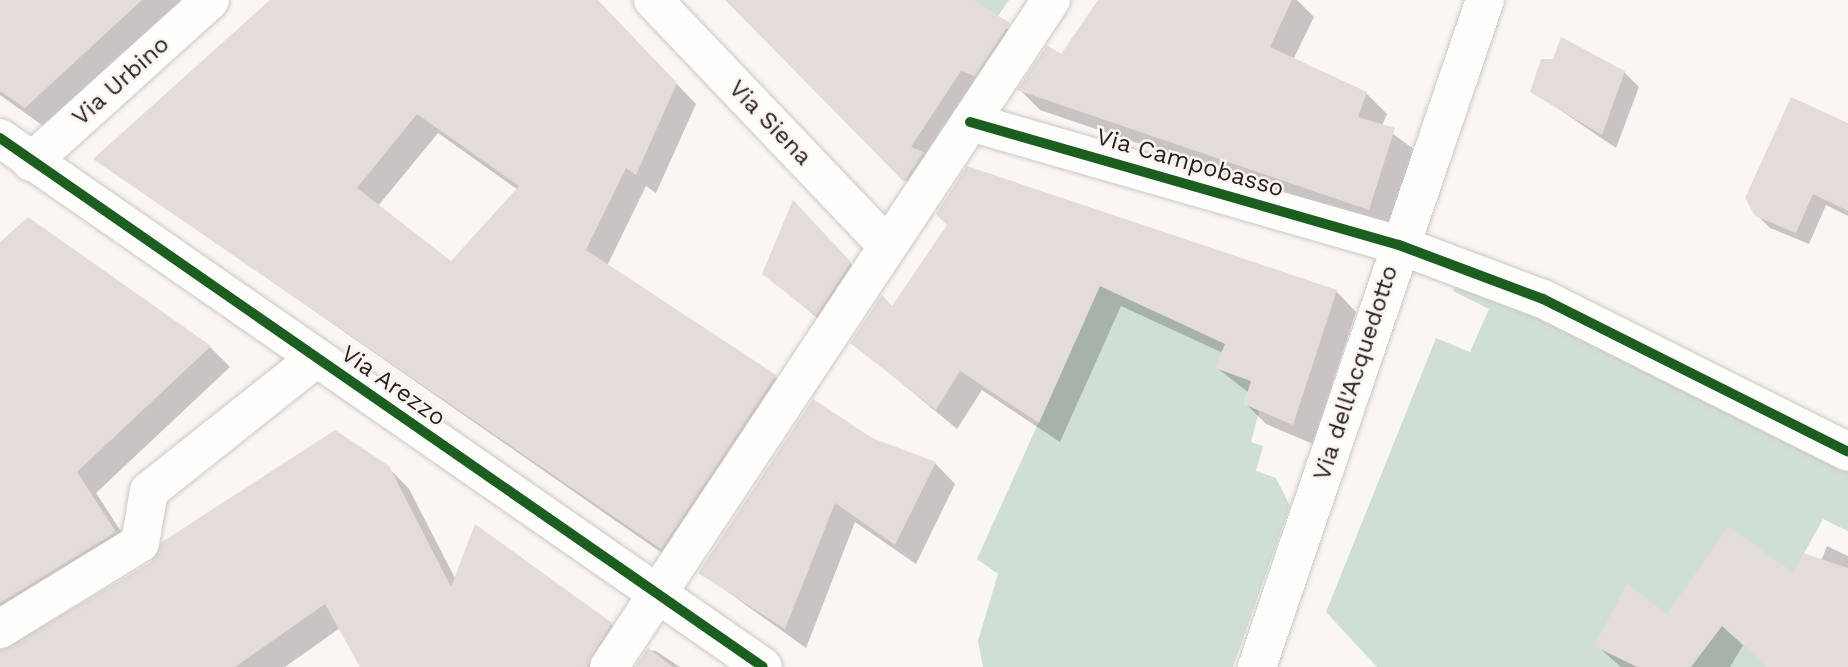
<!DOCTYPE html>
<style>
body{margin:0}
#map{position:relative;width:1848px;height:667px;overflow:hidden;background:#f9f6f4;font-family:"Work Sans",sans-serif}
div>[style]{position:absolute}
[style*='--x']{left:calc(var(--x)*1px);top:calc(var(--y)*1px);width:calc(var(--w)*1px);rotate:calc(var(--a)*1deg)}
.green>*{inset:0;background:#d0dfd5}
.shadow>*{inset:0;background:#0003}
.building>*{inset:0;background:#e3dcd9}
.roads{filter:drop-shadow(0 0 2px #cec7c4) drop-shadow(0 0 2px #cec7c4)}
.minor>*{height:38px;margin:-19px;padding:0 19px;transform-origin:19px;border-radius:19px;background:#fefefd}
.cycleway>*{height:10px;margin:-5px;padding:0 5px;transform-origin:5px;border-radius:5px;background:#1b5e20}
span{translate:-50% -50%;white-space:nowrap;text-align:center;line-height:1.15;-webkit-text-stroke:5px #fbf5f2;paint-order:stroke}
.street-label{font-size:24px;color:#291e1a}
</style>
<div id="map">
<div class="green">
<i style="clip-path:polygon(972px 0,1009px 0,998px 16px)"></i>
<i style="clip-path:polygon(1458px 276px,1848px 469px,1848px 531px,1823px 519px,1750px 651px,1767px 667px,1377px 667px,1326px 612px,1436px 338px,1470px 352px,1489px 309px,1453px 291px)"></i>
<i style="clip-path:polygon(1100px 286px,1169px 318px,1233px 322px,1216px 368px,1251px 381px,1244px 404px,1259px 411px,1251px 442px,1263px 446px,1256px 471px,1276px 478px,1290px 506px,1233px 667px,983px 667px,978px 641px,998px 574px,977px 559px)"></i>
</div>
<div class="shadow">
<i style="clip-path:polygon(0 0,184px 0,46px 128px,0 95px)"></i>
<i style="clip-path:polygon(evenodd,273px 0,596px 0,696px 104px,656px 193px,646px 186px,607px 266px,775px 377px,795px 396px,682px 567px,96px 159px,273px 0,438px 133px,518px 190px,451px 263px,378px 206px,438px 133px)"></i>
<i style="clip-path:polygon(727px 0,969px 0,1029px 45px,926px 201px)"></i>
<i style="clip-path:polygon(1100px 0,1297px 0,1314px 17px,1293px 60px,1366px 93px,1387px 114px,1382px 126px,1415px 150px,1390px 229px,1040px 110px,1020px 90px,1061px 56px)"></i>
<i style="clip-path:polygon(1624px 72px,1639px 87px,1616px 148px,1532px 91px)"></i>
<i style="clip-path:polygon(1848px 141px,1848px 216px,1826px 205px,1809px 244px,1770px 228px,1757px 215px)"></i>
<i style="clip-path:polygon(811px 221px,868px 282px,835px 333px,764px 273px)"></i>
<i style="clip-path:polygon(949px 225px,1336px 291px,1356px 312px,1313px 444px,1266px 424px,1246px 404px,1249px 393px,1217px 368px,1223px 353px,1121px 306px,1060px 442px,982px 390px,957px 429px,852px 342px,893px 309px)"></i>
<i style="clip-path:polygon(0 244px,210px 347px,230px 367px,96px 493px,135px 553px,0 648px)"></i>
<i style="clip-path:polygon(871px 440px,935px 463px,955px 484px,916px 564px,855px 522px,806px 648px,700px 572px)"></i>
<i style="clip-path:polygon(388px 467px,409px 489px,456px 580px,611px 624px,631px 645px,618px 667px,362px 667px,340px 628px,285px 667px,0 667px,0 650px,12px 649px)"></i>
<i style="clip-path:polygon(1827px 546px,1848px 556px,1848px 667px,1768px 667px,1743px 645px,1730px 667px,1621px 667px,1596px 645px,1794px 574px,1821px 561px)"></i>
<i style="clip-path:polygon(648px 650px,656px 651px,680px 667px,636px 667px)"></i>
</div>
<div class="building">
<i style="clip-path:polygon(0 0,142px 0,25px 108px,0 91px)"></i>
<i style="clip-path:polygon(evenodd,270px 0,598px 0,677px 83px,636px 175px,626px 168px,586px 250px,776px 375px,661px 549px,93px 159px,270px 0,417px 114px,519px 186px,451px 261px,357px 188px,417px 114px)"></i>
<i style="clip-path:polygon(725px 0,972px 0,1010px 23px,975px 76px,961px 71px,911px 147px,924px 152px,904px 182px)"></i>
<i style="clip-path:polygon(1098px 0,1292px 0,1270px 47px,1367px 92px,1358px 117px,1395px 128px,1369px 210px,1017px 90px,1047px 45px,1061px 54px)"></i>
<i style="clip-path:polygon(1561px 37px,1625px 71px,1602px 135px,1530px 92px,1541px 59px,1553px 59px)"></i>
<i style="clip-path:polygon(1791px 97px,1848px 123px,1848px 211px,1813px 194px,1796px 233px,1755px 216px,1745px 198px)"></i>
<i style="clip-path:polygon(967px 166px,1337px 290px,1293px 425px,1244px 404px,1251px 381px,1215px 368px,1225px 344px,1100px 286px,1039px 423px,960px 371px,936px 410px,850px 343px,882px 295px,892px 306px,947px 225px,936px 214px)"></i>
<i style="clip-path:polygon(793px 200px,851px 262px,816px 316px,762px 274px)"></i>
<i style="clip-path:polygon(28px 217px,211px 346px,77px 472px,116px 532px,0 603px,0 242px)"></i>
<i style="clip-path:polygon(813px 399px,872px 438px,936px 462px,895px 545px,835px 503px,785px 629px,698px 573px)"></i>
<i style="clip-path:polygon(335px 430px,389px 466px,451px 587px,475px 524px,612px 623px,587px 667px,360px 667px,325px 604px,235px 667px,0 667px,0 651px,151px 562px,162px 542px)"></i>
<i style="clip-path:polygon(1728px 527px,1793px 572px,1803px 553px,1848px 568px,1848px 667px,1767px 667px,1722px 626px,1691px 667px,1637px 667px,1594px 646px,1627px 584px,1667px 614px)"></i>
<i style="clip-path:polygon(648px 648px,673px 667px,635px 667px)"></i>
</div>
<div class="roads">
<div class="minor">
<i style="--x:653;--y:0;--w:340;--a:46.4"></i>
<i style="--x:970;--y:122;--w:446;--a:16"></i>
<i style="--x:1399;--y:245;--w:154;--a:20.6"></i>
<i style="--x:1543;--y:299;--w:341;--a:26.6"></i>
<i style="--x:0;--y:138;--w:928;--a:34.73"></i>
<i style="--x:31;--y:162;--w:241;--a:-42.1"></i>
<i style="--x:0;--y:629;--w:164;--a:-31.6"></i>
<i style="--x:140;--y:543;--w:53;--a:-80.2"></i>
<i style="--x:149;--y:491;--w:212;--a:-38.5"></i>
<i style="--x:609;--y:667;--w:800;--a:-56.47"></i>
<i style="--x:1257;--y:667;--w:705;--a:-71.13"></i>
</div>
</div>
<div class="cycleway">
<i style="--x:970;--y:122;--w:446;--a:16"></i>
<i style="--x:1399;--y:245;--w:154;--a:20.6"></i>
<i style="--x:1543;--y:299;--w:341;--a:26.6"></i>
<i style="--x:0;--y:138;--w:928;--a:34.73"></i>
</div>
<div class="street-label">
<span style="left:121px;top:81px;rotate:-42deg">Via Urbino</span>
<span style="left:770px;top:123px;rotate:46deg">Via Siena</span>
<span style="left:1190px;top:163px;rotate:16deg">Via Campobasso</span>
<span style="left:1356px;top:373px;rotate:-72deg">Via dell'Acquedotto</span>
<span style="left:393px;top:386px;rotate:35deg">Via Arezzo</span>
</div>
</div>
